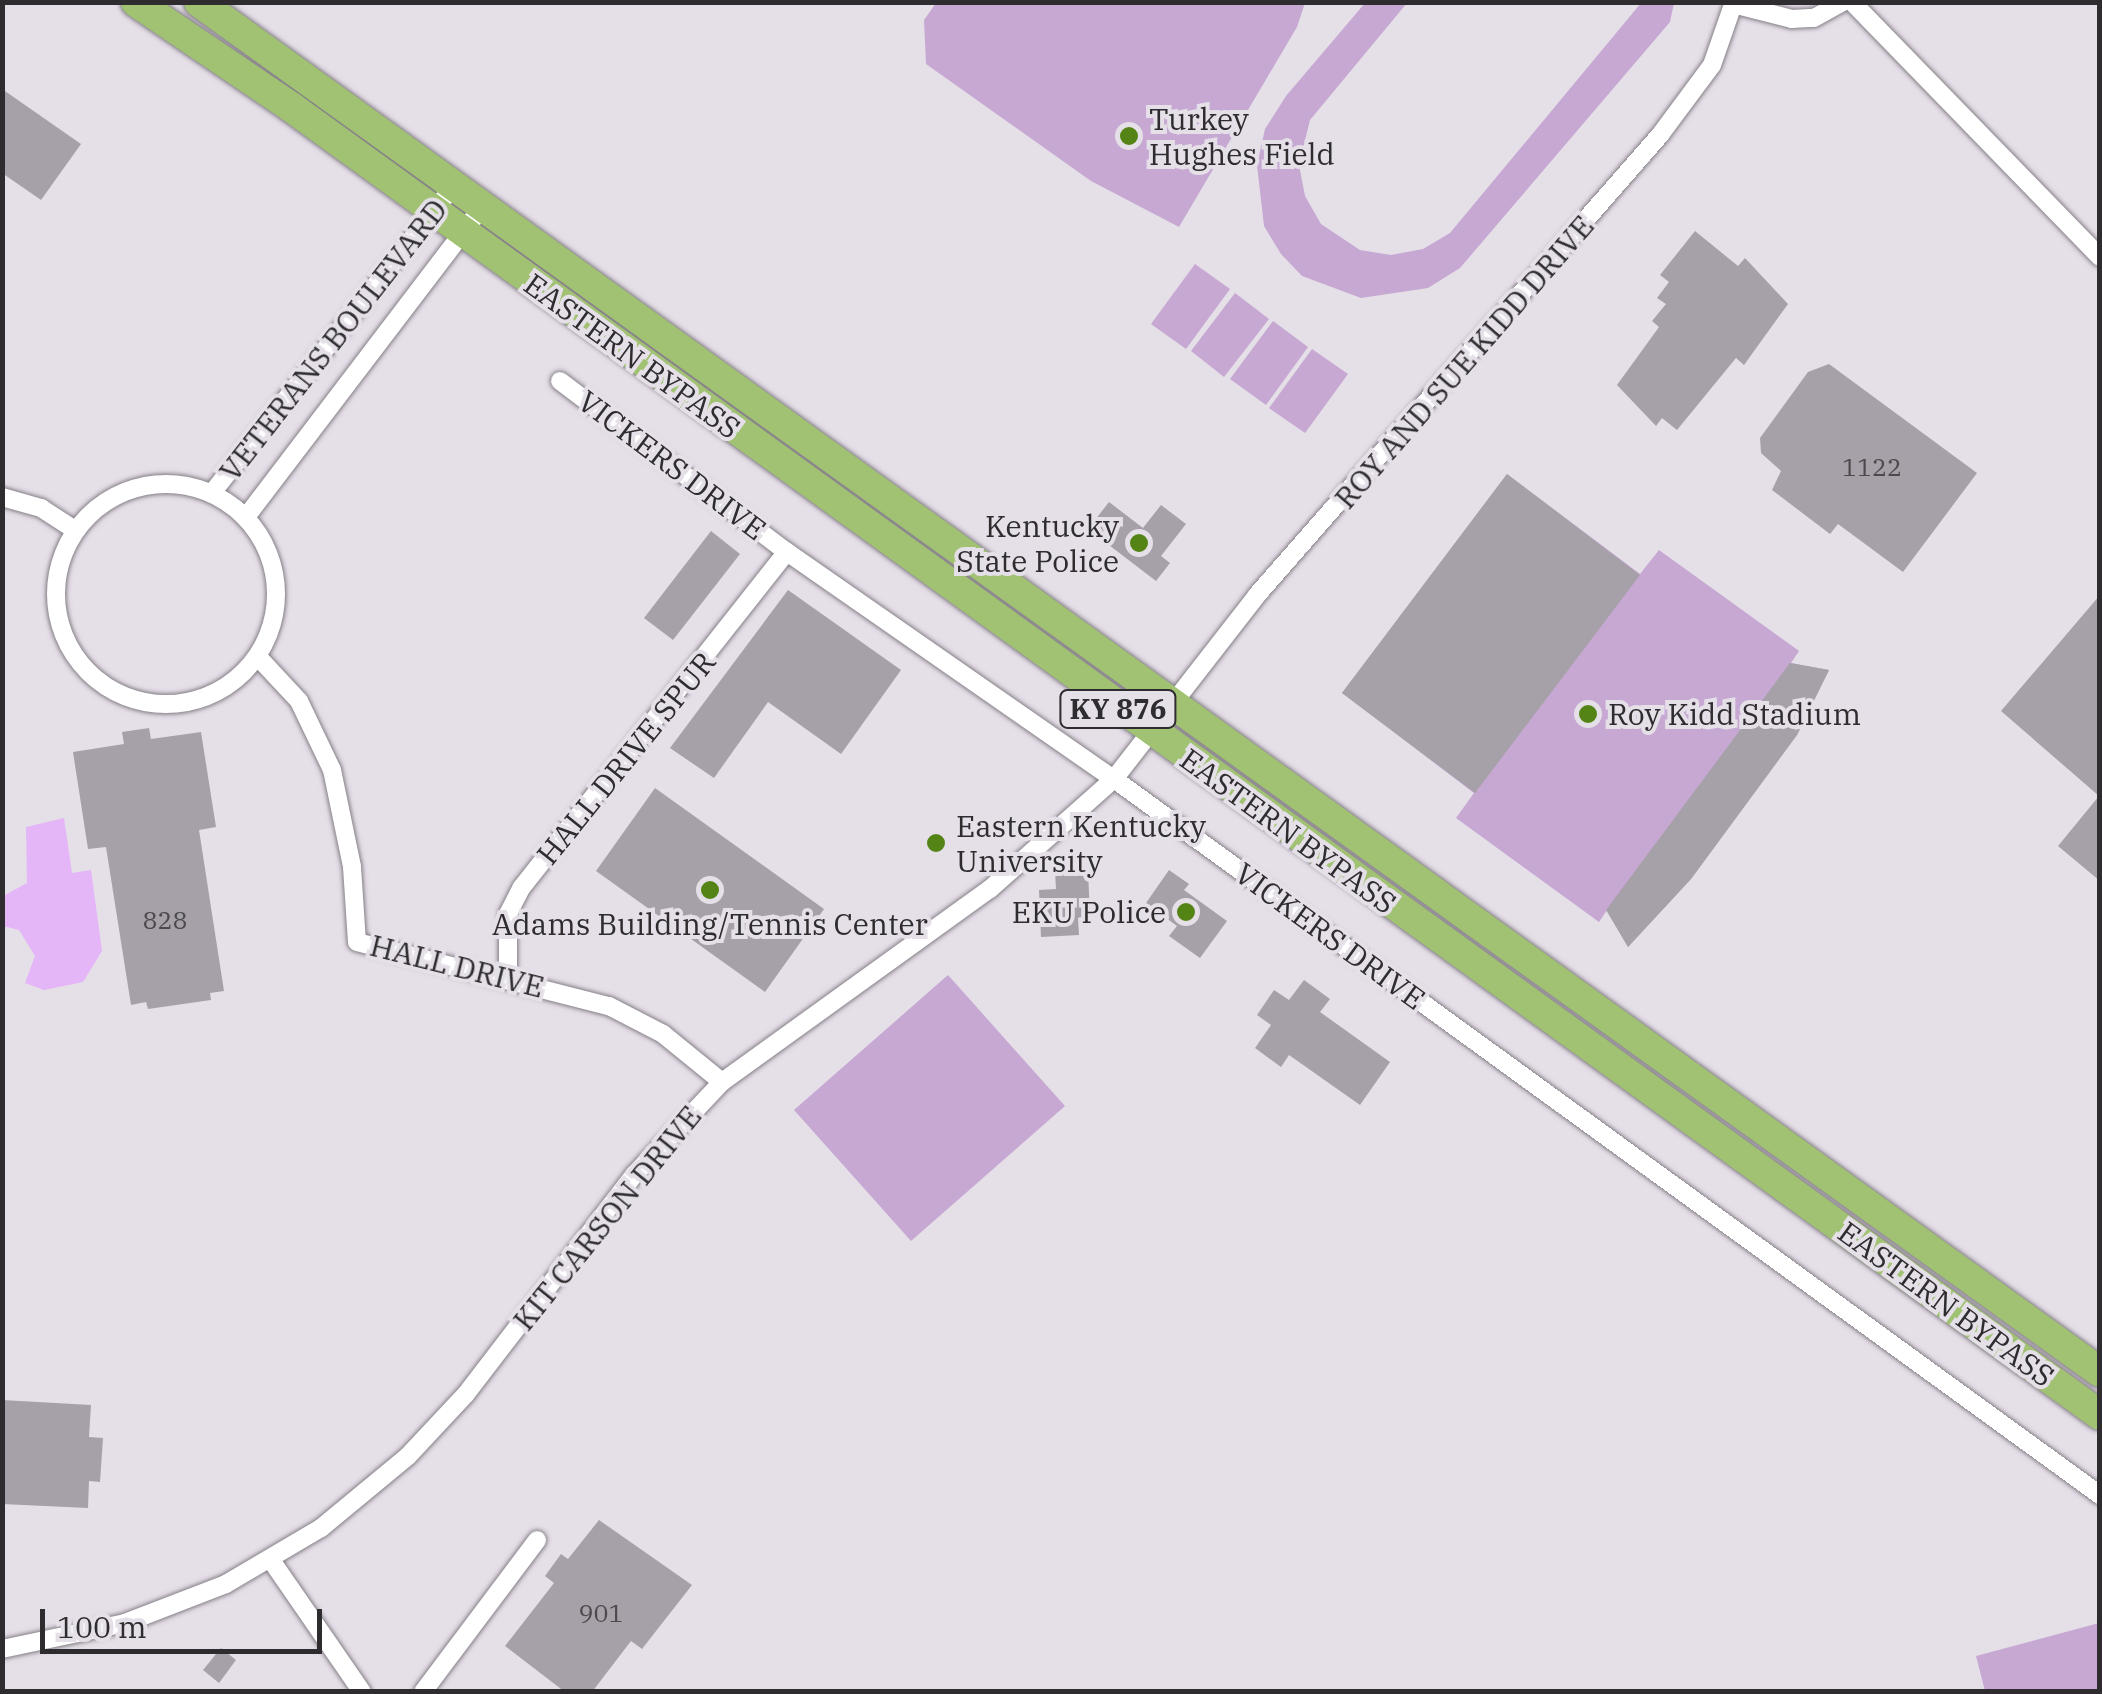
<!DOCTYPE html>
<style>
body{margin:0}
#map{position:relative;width:2102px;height:1694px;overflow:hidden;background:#e5dfe8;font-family:"IBM Plex Serif",serif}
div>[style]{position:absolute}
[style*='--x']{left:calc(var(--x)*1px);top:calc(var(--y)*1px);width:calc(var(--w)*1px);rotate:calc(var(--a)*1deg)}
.green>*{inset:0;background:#c6a8d3}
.water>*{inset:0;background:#e4b5f7}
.building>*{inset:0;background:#a6a0a8}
.roads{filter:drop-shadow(0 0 2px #857f87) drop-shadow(0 0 2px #857f87)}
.street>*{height:18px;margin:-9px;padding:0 9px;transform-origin:9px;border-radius:9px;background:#fff}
.street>.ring{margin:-9px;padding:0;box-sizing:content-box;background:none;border:18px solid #fff;border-radius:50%}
.primary>*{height:30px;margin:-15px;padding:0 15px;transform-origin:15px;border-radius:15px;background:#a0c272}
.dots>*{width:28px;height:28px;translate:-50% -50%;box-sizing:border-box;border:5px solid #e5dfe8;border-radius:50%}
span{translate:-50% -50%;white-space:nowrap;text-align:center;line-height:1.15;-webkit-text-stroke:8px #e5dfe8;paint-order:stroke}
.number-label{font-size:25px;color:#4c494d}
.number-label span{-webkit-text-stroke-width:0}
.shield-label span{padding:2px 8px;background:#e5dfe8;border:2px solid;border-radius:8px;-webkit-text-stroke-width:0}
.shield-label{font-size:28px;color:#2e2c2f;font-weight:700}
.poi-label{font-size:30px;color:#2e2c2f}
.left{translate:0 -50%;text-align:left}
.right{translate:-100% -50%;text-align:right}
.street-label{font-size:30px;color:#2e2c2f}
.frame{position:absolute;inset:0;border:5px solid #2e2c2f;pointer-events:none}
.scale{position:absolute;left:40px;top:1609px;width:282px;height:45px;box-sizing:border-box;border:5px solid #2e2c2f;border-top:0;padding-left:12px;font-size:30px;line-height:35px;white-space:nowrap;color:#2e2c2f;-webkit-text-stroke:8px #e5dfe8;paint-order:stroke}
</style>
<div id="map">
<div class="green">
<i style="clip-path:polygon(936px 3px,936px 2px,1305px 3px,1297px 27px,1179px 227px,1091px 181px,926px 64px,924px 20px)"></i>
<i style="clip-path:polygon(1365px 3px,1407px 3px,1310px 120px,1299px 165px,1305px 196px,1321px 224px,1360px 250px,1391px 255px,1423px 249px,1450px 233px,1641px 3px,1674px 3px,1670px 22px,1460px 268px,1428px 288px,1361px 298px,1302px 276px,1281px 254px,1264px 226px,1257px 165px,1265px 129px,1286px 96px)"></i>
<i style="clip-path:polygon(1195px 264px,1230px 289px,1186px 349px,1151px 324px)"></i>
<i style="clip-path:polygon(1235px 293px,1269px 319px,1224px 377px,1191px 351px)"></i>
<i style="clip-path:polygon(1273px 321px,1308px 347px,1266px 405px,1230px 379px)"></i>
<i style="clip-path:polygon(1312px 349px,1348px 374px,1305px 433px,1269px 408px)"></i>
<i style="clip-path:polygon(1507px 474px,1640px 574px,1659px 550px,1799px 651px,1791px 663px,1829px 670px,1797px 735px,1691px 879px,1628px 947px,1607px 910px,1599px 922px,1456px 818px,1474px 793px,1342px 693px)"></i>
<i style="clip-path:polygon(948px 975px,1065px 1106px,911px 1241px,794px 1110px)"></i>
<i style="clip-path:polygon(2099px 1623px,2099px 1691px,1985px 1691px,1976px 1656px)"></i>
</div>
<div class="water">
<i style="clip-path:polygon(64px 818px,72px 873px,91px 870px,102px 951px,83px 982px,44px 990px,25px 983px,35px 956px,19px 930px,3px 926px,3px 896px,27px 883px,26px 827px)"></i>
</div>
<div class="building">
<i style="clip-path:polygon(2px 89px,81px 144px,41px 200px,2px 173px)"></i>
<i style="clip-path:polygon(1695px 231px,1738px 266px,1745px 258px,1788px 304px,1744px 365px,1736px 358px,1677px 430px,1662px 418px,1656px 426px,1617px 385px,1659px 327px,1652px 321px,1666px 304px,1657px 298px,1669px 282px,1660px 275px)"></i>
<i style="clip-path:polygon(1829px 364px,1977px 473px,1903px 572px,1838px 524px,1830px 534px,1772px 490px,1781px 471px,1761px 453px,1760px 438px,1808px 372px)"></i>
<i style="clip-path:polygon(1507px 474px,1640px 575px,1475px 793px,1342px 693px)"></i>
<i style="clip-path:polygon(1109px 502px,1143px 528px,1161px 505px,1186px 524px,1161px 556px,1170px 563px,1156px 581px,1088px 529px)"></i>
<i style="clip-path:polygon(711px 531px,740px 554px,673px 640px,644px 618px)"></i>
<i style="clip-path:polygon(788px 590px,901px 670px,841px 754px,768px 702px,714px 778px,670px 748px)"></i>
<i style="clip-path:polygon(2100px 595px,2100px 881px,2058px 846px,2099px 796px,2001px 711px)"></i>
<i style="clip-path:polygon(1790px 663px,1829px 670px,1797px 735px,1691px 879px,1628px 947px,1606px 910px)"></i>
<i style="clip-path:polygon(149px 728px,151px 739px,201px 732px,216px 827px,199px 830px,224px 991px,210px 993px,211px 1000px,148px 1009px,146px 1002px,131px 1005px,106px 847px,88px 849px,73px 752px,124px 744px,122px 732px)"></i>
<i style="clip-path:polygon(655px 788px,824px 909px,765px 992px,596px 871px)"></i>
<i style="clip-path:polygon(1088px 870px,1090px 917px,1078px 918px,1079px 935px,1041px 937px,1039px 890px,1056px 889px,1055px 871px)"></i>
<i style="clip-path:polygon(1169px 870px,1189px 884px,1184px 890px,1227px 921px,1200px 958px,1169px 936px,1177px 926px,1146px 903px)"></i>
<i style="clip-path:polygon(1304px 980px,1330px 999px,1320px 1012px,1390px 1062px,1360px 1105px,1289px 1055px,1281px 1067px,1255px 1048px,1271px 1025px,1257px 1015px,1274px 990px,1289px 1000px)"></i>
<i style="clip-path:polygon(2px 1400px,91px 1405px,89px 1437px,103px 1438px,100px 1482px,89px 1481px,88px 1508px,2px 1504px)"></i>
<i style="clip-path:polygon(599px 1520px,692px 1585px,642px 1649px,631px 1641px,592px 1692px,565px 1692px,505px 1646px,554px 1583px,545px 1576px,561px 1554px,568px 1559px)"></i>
<i style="clip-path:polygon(221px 1648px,236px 1660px,219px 1683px,203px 1670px)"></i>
</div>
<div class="roads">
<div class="street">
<i style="--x:1852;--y:2;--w:356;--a:45.8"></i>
<i style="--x:1733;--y:4;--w:61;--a:14.3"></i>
<i style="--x:1792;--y:19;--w:22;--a:-3"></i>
<i style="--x:1814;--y:18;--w:33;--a:-29"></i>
<i style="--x:560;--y:381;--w:284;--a:37"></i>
<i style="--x:787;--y:552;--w:398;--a:34.8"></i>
<i style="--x:1114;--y:779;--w:1219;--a:35.99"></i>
<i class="ring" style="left:56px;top:484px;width:202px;height:202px"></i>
<i style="--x:212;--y:493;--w:391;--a:-51.8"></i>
<i style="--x:2;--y:497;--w:41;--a:15.8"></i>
<i style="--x:41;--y:508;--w:40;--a:32.9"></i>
<i style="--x:246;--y:517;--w:390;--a:-52.7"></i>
<i style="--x:258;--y:657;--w:60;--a:47"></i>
<i style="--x:299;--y:701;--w:76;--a:64.4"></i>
<i style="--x:332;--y:770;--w:99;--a:78.3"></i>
<i style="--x:352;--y:867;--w:75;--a:86.2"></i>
<i style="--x:357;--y:942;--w:260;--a:14.3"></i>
<i style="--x:609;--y:1006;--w:61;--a:27.4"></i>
<i style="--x:663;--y:1034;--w:76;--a:39.1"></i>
<i style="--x:508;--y:978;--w:64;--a:-90"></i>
<i style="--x:508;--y:914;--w:30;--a:-63"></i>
<i style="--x:522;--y:887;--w:427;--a:-51.7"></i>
<i style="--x:271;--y:1560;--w:160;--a:55.4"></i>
<i style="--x:2;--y:1649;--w:126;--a:-11.9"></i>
<i style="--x:125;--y:1623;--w:108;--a:-21.1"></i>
<i style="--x:226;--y:1584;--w:110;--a:-30.5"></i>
<i style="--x:321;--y:1528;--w:113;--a:-39.6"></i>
<i style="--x:408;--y:1456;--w:85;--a:-46.9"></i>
<i style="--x:466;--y:1394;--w:277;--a:-52.5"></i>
<i style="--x:635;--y:1174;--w:127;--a:-46.6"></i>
<i style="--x:722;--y:1082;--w:330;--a:-35.8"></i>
<i style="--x:990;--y:889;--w:166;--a:-41.6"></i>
<i style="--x:1114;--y:779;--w:233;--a:-52.1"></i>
<i style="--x:1257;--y:595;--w:612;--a:-48.78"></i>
<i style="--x:1660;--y:135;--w:87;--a:-53.4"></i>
<i style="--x:1712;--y:65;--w:67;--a:-70.8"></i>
<i style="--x:423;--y:1692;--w:190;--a:-53.1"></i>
</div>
<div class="primary">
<i style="--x:136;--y:2;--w:187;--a:34.1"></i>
<i style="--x:291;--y:107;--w:2232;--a:35.87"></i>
<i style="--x:199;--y:2;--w:2343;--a:35.78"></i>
</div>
</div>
<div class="dots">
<i style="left:1129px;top:136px;background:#548416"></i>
<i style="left:1139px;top:543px;background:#548416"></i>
<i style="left:1588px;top:714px;background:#548416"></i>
<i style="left:936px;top:843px;background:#548416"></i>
<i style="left:710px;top:890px;background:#548416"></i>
<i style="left:1186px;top:912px;background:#548416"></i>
</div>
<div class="number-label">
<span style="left:1872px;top:467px">1122</span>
<span style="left:165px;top:920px">828</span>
<span style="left:601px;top:1613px">901</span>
</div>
<div class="shield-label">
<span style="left:1118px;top:709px">KY 876</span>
</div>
<div class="poi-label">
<span class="left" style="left:1149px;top:136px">Turkey<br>Hughes Field</span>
<span class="right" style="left:1119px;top:543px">Kentucky<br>State Police</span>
<span class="left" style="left:1608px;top:714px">Roy Kidd Stadium</span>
<span class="left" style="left:956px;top:843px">Eastern Kentucky<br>University</span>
<span class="right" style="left:1166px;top:912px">EKU Police</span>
<span style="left:710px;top:924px">Adams Building/Tennis Center</span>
</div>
<div class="street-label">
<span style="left:333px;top:340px;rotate:-52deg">VETERANS BOULEVARD</span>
<span style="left:632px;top:356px;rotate:36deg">EASTERN BYPASS</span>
<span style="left:1464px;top:362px;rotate:-49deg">ROY AND SUE KIDD DRIVE</span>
<span style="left:672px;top:465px;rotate:37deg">VICKERS DRIVE</span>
<span style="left:626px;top:758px;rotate:-51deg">HALL DRIVE SPUR</span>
<span style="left:1288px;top:831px;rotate:36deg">EASTERN BYPASS</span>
<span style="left:1330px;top:936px;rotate:36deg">VICKERS DRIVE</span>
<span style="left:457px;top:966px;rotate:14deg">HALL DRIVE</span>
<span style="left:607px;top:1218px;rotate:-51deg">KIT CARSON DRIVE</span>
<span style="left:1946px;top:1304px;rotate:36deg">EASTERN BYPASS</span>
</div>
<div class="frame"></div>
<div class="scale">100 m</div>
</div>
